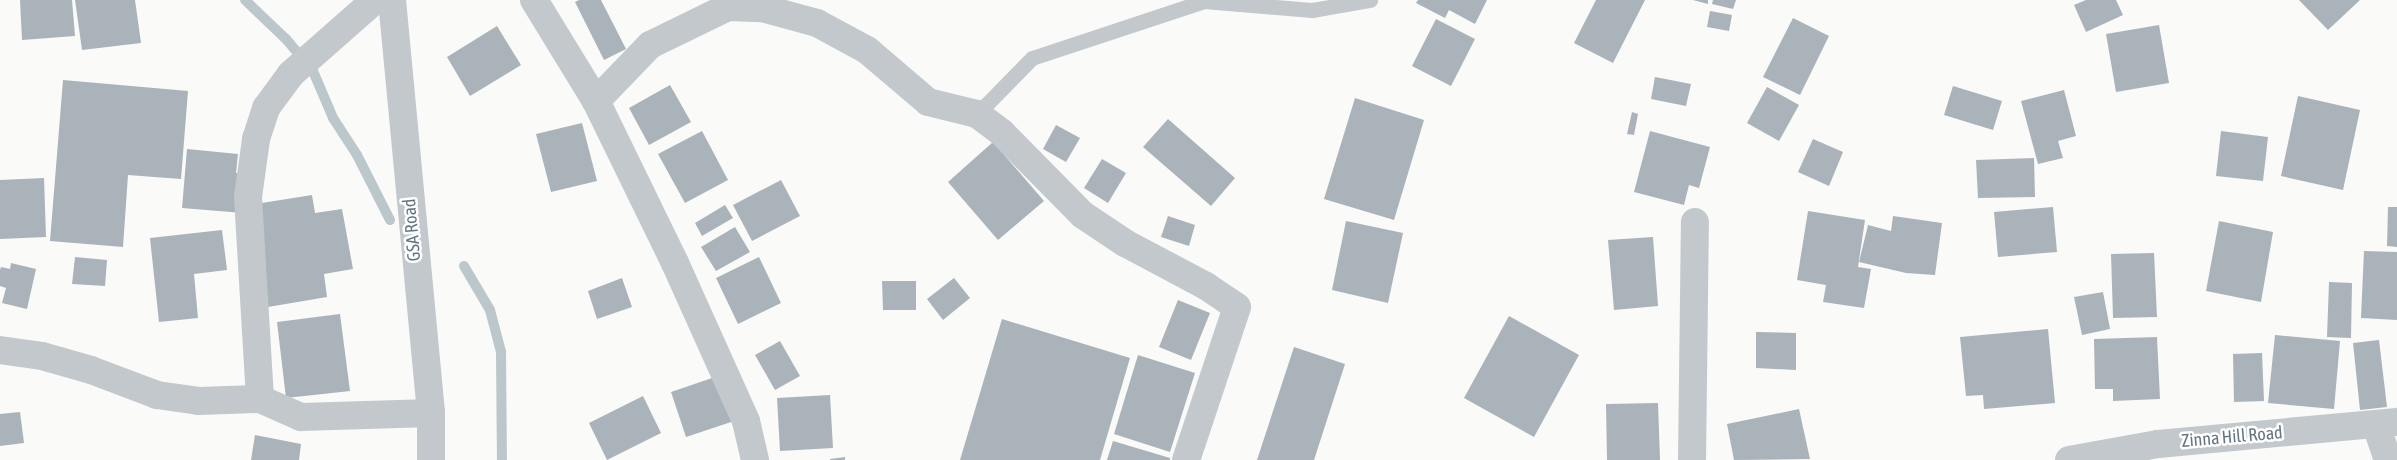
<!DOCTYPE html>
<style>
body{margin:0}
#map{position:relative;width:2397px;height:460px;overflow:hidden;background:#fafaf8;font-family:"Asap Condensed",sans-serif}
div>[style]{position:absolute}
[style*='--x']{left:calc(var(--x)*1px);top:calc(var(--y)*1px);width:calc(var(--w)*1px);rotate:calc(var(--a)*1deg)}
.stream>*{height:10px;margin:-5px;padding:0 5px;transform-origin:5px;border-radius:5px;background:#bbc7cb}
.building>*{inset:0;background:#aab3b9}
.service>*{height:15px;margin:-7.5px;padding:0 7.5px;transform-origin:7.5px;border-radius:7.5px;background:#c3c8cc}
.minor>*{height:28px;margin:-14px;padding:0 14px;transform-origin:14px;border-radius:14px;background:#c3c8cc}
.tertiary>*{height:28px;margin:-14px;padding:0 14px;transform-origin:14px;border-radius:14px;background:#c3c8cc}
span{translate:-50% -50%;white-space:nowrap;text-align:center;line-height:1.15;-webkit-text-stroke:5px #fff;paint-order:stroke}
.street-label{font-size:18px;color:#657683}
</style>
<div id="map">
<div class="stream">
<i style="--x:245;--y:0;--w:57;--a:43.6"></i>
<i style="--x:286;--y:39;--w:42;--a:49.8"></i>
<i style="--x:313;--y:71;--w:51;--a:66.9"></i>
<i style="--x:333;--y:118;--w:44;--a:57"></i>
<i style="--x:357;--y:155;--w:73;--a:63.1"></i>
<i style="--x:464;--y:266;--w:51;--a:59.4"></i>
<i style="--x:490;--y:310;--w:43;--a:75.3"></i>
<i style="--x:501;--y:352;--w:108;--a:89.5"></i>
</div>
<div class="building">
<i style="clip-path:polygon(20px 0,72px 0,75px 36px,22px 40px)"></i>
<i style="clip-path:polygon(75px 0,135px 0,141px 43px,82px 50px)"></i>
<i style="clip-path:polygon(579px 0,601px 0,626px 49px,604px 60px,575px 2px)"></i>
<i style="clip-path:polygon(1418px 0,1487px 0,1475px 24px,1449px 10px,1445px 18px,1416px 3px)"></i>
<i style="clip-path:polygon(1596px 0,1645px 0,1613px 63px,1574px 43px)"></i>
<i style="clip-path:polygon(1693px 0,1708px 0,1708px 4px)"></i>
<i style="clip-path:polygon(1713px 0,1736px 0,1733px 9px,1712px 4px)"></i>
<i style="clip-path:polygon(2086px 0,2116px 0,2123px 15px,2086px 32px,2074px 5px)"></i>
<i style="clip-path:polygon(2299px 0,2360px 0,2328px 30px)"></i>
<i style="clip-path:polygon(1710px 11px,1732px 15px,1729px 31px,1707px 27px)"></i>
<i style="clip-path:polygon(1793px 18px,1829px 36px,1800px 95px,1763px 77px)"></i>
<i style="clip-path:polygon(1436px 19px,1475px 39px,1451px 86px,1412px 66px)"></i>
<i style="clip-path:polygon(2159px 25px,2169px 83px,2116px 92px,2106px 34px)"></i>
<i style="clip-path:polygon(497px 26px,521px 65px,470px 96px,447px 57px)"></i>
<i style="clip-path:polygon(1655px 77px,1691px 84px,1686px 106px,1651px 99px)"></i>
<i style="clip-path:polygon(63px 80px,188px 91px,181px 179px,128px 175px,123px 247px,50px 241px)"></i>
<i style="clip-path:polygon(670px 85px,691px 122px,649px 145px,629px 108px)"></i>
<i style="clip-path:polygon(1953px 86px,2002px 101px,1993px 130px,1944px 115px)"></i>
<i style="clip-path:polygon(1767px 87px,1799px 105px,1779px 141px,1747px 123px)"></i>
<i style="clip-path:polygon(2064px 90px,2076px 136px,2058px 141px,2063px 158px,2038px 164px,2021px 101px)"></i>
<i style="clip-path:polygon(2298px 96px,2360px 110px,2343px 190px,2281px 176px)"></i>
<i style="clip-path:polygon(1355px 98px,1424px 120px,1394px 220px,1324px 199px)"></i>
<i style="clip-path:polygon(1632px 112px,1638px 114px,1634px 135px,1627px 134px)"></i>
<i style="clip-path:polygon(1168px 119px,1235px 178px,1211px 206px,1143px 147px)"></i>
<i style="clip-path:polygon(582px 123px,597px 181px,551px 192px,536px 134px)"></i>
<i style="clip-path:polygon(1056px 125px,1080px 138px,1066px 162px,1043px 149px)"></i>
<i style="clip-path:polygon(702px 131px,728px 180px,685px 203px,658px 154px)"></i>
<i style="clip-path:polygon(1650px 131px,1710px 147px,1699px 188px,1689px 185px,1684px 205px,1634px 192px)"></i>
<i style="clip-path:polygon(2221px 131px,2268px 137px,2263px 181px,2216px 176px)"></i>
<i style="clip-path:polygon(1813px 139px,1843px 152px,1829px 186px,1798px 172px)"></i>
<i style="clip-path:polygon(993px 142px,1044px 201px,998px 240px,948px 182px)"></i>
<i style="clip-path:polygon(187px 149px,238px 154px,236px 173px,246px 174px,243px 213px,182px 208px)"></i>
<i style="clip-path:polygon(2034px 158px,2035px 197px,1978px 198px,1976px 160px)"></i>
<i style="clip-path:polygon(1102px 159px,1126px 173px,1108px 203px,1084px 188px)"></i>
<i style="clip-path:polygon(44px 178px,46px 237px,0 239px,0 180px)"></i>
<i style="clip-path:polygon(781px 180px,800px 216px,752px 241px,733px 205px)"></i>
<i style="clip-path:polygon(312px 195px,315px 213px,342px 209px,353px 269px,324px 274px,327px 297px,268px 307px,250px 205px)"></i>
<i style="clip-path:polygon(725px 205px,733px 218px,702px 236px,695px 223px)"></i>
<i style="clip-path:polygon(2053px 207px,2057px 252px,1998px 257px,1994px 212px)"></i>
<i style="clip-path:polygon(2388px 207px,2397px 207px,2397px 247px,2387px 246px)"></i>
<i style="clip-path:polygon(1808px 211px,1865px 220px,1858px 267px,1871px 269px,1864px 308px,1823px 302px,1826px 285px,1797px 280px)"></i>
<i style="clip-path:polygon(1168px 216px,1195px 225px,1189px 246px,1161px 237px)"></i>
<i style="clip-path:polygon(1893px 216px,1942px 223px,1935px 275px,1906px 273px,1859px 262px,1868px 225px,1891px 231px)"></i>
<i style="clip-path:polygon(1346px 221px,1403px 233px,1388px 303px,1332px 290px)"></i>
<i style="clip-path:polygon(2219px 221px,2273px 232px,2261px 302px,2206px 291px)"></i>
<i style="clip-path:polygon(735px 227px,750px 252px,716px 271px,701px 247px)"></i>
<i style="clip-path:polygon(222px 230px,227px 270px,194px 274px,198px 318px,159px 322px,150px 238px)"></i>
<i style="clip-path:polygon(1653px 237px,1658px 306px,1614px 310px,1608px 240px)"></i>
<i style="clip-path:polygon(2364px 251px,2397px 252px,2397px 320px,2361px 318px)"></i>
<i style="clip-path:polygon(2154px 253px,2157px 317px,2113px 318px,2111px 254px)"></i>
<i style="clip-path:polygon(75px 257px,107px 260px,105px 286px,72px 284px)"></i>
<i style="clip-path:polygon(759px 257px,781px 303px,738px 324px,716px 278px)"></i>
<i style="clip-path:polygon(11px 263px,36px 269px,27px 309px,2px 303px,6px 288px,0 286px,0 270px,1px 267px,10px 269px)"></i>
<i style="clip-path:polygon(622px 278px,632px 307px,597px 319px,588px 291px)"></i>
<i style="clip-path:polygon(954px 278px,970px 298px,943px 320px,927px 299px)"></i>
<i style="clip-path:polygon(882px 281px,916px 281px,916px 310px,883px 310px)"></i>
<i style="clip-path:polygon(2329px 282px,2352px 283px,2351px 338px,2327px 337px)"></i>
<i style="clip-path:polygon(2103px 292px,2110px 329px,2082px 335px,2074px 297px)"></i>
<i style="clip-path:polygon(1178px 300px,1210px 313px,1191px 360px,1159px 347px)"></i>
<i style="clip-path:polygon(340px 314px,350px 391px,286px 398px,277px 322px)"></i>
<i style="clip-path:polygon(1509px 316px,1579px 355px,1534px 437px,1464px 398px)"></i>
<i style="clip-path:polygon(1002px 319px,1130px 358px,1100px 460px,960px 460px)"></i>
<i style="clip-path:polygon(2048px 329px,2055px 403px,1984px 409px,1983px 395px,1966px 396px,1960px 337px)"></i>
<i style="clip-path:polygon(1756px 332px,1796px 333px,1796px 370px,1756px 368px)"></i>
<i style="clip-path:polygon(2275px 335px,2340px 341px,2334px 409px,2268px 403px)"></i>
<i style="clip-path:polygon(2157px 337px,2160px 399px,2113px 401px,2113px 389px,2095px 389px,2094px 339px)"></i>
<i style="clip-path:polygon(2379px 340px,2387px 407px,2360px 410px,2353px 343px)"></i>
<i style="clip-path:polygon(780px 341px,800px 376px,775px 390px,755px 355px)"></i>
<i style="clip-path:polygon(1294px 347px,1345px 364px,1314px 460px,1257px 460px)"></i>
<i style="clip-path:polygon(2262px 353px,2264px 401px,2234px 402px,2233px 354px)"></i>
<i style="clip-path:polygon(1138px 355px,1195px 373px,1170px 452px,1114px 434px)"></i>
<i style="clip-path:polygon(718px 376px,734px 421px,686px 437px,671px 392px)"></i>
<i style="clip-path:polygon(830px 395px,833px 448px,780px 451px,777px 398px)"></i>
<i style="clip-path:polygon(643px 396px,661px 433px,607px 460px,589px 423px)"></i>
<i style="clip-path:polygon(1658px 403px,1660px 460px,1607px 460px,1606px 404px)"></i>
<i style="clip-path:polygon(1799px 409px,1810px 459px,1734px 460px,1727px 424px)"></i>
<i style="clip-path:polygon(20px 412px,24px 443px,0 446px,0 414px)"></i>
<i style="clip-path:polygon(255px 435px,301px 444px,299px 460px,251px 460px)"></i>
<i style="clip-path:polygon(1113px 441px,1170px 458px,1170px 460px,1107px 460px)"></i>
<i style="clip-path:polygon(845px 457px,845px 460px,830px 460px,830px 459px)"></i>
</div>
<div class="service">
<i style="--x:977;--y:114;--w:78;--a:-45.5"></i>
<i style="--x:1032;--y:58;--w:181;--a:-18.3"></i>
<i style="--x:1204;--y:1;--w:108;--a:4.8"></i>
<i style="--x:1312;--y:10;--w:59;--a:-9.8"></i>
</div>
<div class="minor">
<i style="--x:534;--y:0;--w:119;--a:58.5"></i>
<i style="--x:596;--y:101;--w:180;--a:64"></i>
<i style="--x:675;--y:263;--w:173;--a:65.8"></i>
<i style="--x:746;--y:421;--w:40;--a:77"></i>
<i style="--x:596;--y:101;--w:78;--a:-46"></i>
<i style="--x:650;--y:45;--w:87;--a:-26"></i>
<i style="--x:728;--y:7;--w:34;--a:2"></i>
<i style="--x:762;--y:8;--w:57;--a:15.3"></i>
<i style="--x:817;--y:23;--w:57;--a:28.4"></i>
<i style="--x:867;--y:50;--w:80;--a:40.4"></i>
<i style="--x:928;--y:102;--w:50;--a:13.8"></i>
<i style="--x:977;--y:114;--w:31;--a:37"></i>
<i style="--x:1002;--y:133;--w:115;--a:45.4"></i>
<i style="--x:1083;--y:215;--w:50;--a:33.7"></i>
<i style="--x:1125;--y:243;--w:92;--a:28"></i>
<i style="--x:1206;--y:286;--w:37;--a:34"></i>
<i style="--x:1237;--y:307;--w:161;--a:108.4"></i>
<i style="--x:0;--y:350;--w:42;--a:8.1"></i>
<i style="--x:42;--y:356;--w:51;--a:15.9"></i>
<i style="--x:91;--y:370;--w:71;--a:20.7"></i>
<i style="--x:157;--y:395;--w:42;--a:8.1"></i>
<i style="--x:199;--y:401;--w:61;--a:-1.9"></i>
<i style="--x:260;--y:399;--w:45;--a:23.7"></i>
<i style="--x:301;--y:417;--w:130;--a:-1.8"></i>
<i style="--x:260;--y:399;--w:202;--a:-93.4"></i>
<i style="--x:248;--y:197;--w:59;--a:-82.1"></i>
<i style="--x:256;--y:139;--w:33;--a:-72"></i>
<i style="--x:266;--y:108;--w:42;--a:-53.7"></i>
<i style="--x:291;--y:74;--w:112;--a:-41.4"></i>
<i style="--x:2376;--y:425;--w:37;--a:71"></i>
<i style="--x:1692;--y:460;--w:238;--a:-89.3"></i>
</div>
<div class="tertiary">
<i style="--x:392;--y:0;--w:415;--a:84.6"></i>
<i style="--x:431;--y:413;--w:47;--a:90"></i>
<i style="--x:2069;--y:460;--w:90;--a:-10.2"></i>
<i style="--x:2158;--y:444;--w:240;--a:-5.3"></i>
</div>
<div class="street-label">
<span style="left:412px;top:230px;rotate:-95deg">GSA Road</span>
<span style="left:2232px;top:437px;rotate:-5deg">Zinna Hill Road</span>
</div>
</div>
